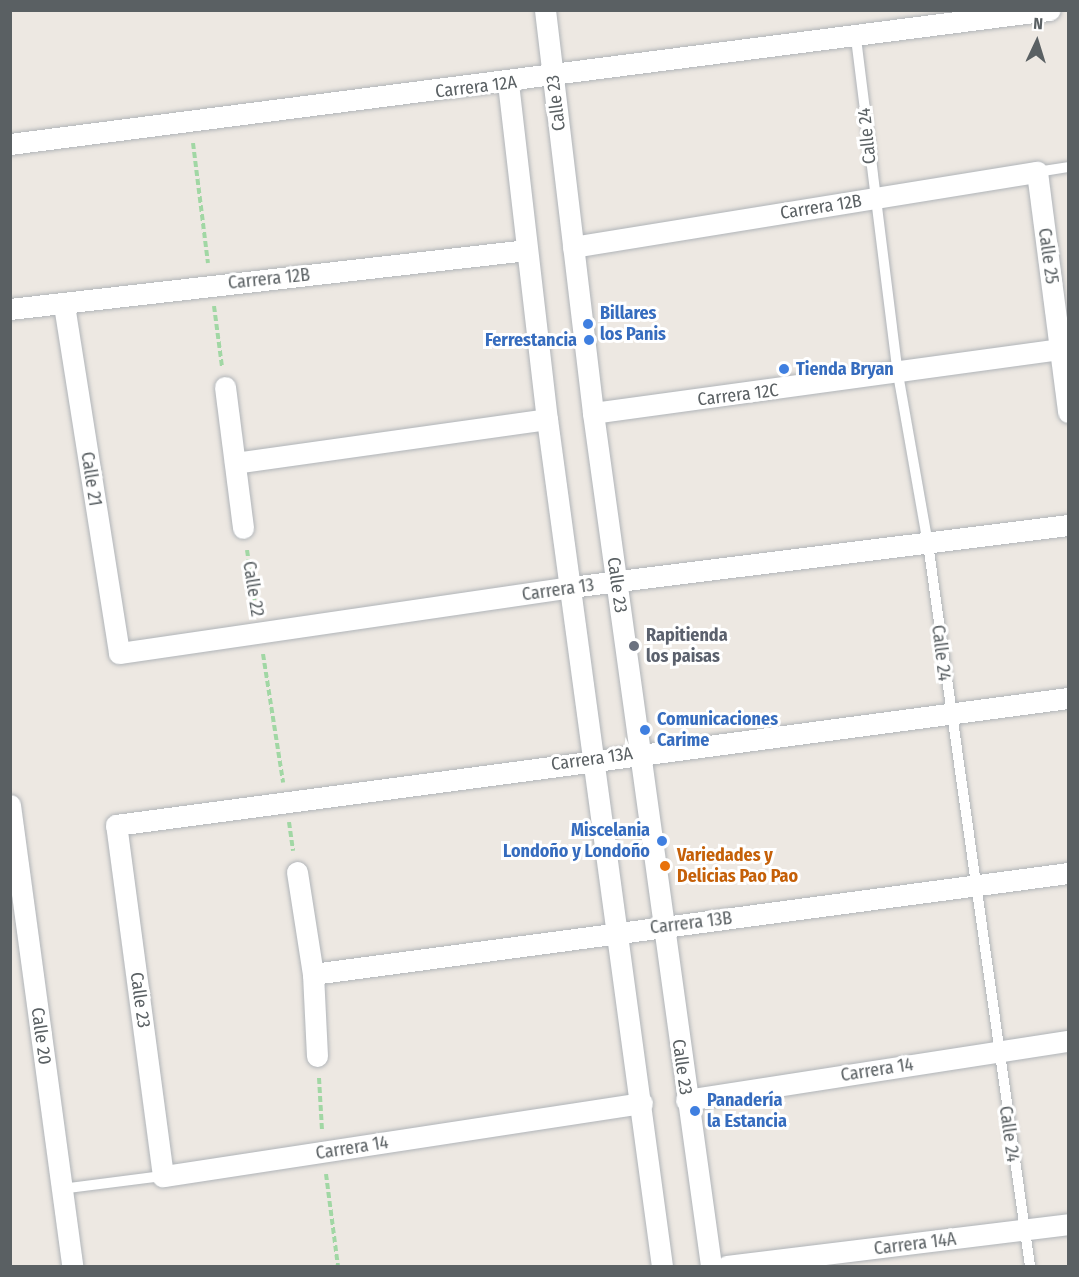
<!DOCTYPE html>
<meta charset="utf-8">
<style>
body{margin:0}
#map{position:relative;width:1079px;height:1277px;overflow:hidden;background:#ede8e2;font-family:"Fira Sans Condensed",sans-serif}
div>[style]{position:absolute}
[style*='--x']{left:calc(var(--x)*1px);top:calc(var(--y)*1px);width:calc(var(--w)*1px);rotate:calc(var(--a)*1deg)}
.path>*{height:4px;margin-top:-2px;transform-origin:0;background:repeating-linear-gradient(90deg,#a1d7a4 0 6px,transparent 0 9px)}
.roads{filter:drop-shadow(0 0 2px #b0b4b8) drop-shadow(0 0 2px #b0b4b8)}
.lane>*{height:10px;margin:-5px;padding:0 5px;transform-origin:5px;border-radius:5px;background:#fff}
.street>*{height:21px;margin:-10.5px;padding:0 10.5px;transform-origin:10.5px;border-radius:10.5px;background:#fff}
.dots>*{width:16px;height:16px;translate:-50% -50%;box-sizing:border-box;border:3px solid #fff;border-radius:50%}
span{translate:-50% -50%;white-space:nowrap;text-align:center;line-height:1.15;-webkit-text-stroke:6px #fff;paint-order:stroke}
.street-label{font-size:18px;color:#5a6063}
.shop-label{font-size:18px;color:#366cbe;font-weight:700}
.left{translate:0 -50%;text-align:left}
.right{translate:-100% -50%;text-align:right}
.worship-label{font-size:18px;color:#5b616d;font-weight:700}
.food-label{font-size:18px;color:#c56008;font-weight:700}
.frame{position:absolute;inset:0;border:12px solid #5a6063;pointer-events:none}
.north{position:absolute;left:1007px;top:12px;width:60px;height:60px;-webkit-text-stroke:4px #fff;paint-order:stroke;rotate:4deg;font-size:16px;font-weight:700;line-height:24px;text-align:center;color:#5a6063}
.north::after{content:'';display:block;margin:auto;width:21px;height:27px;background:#5a6063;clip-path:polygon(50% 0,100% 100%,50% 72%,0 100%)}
</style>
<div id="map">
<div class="path">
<i style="--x:193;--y:143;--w:121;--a:82.9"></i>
<i style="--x:214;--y:306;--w:62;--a:82.5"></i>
<i style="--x:247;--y:550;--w:62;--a:81.6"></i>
<i style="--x:263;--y:654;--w:130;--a:81.1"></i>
<i style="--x:289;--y:822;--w:29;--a:82"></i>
<i style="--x:319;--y:1078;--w:52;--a:86.7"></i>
<i style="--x:326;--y:1174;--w:93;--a:82.6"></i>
</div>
<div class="roads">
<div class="lane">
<i style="--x:856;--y:38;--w:339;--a:82.9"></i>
<i style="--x:898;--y:374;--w:173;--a:80"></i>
<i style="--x:928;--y:544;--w:729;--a:81.96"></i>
<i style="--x:1037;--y:172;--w:31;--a:-9"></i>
<i style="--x:61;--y:1189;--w:103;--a:-7.3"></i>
</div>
<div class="street">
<i style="--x:545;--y:10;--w:406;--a:83.2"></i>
<i style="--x:593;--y:413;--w:861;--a:82.12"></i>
<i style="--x:508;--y:83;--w:338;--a:83.4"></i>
<i style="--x:547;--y:419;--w:855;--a:82.27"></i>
<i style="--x:10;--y:144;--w:1048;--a:-7.35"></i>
<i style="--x:573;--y:247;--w:470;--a:-9.2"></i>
<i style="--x:1037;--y:172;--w:242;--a:82.6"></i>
<i style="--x:64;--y:305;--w:352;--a:81"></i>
<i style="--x:119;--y:653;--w:457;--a:-8.3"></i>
<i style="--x:571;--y:587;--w:501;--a:-7.11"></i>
<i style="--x:10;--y:309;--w:520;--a:-6.51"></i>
<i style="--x:225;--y:387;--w:142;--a:82.7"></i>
<i style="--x:593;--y:413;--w:471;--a:-7.8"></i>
<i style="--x:235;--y:463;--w:315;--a:-8"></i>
<i style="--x:10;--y:805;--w:465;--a:82.3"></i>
<i style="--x:297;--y:872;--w:103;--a:81.1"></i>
<i style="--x:313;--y:974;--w:82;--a:87.2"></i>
<i style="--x:313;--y:974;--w:762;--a:-7.62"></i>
<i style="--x:686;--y:1100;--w:387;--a:-8.8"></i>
<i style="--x:642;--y:1103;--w:485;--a:171.3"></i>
<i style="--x:163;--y:1176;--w:354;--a:-97.6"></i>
<i style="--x:116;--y:825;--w:960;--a:-7.6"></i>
<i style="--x:727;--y:1266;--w:344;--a:-7"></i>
</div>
</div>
<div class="dots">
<i style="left:588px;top:324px;background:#3f7fe0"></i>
<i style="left:589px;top:340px;background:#3f7fe0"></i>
<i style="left:784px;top:369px;background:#3f7fe0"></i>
<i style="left:634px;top:646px;background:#6b7280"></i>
<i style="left:645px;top:730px;background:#3f7fe0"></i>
<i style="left:662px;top:841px;background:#3f7fe0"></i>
<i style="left:665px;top:866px;background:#e8710a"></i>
<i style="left:695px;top:1111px;background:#3f7fe0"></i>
</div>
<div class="street-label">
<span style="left:476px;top:87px;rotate:-7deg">Carrera 12A</span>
<span style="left:556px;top:103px;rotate:-97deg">Calle 23</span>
<span style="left:867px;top:136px;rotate:-96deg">Calle 24</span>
<span style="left:821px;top:207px;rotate:-9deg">Carrera 12B</span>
<span style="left:1048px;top:256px;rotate:82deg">Calle 25</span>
<span style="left:269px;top:279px;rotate:-6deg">Carrera 12B</span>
<span style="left:738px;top:395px;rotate:-7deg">Carrera 12C</span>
<span style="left:91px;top:479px;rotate:81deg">Calle 21</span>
<span style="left:617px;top:585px;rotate:82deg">Calle 23</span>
<span style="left:253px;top:589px;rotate:81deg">Calle 22</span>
<span style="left:558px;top:590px;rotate:-8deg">Carrera 13</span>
<span style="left:941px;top:653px;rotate:83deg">Calle 24</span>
<span style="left:592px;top:759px;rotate:-8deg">Carrera 13A</span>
<span style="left:691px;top:923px;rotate:-7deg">Carrera 13B</span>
<span style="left:140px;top:1000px;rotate:82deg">Calle 23</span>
<span style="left:41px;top:1036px;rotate:82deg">Calle 20</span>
<span style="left:682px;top:1067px;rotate:82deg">Calle 23</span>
<span style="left:877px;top:1070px;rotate:-9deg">Carrera 14</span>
<span style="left:1009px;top:1134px;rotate:82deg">Calle 24</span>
<span style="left:352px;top:1148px;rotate:-9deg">Carrera 14</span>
<span style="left:915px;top:1244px;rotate:-7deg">Carrera 14A</span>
</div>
<div class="shop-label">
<span class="left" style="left:600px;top:324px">Billares<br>los Panis</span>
<span class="right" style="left:577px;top:340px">Ferrestancia</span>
<span class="left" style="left:796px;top:369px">Tienda Bryan</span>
<span class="left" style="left:657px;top:730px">Comunicaciones<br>Carime</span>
<span class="right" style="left:650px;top:841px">Miscelania<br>Londoño y Londoño</span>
<span class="left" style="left:707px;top:1111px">Panadería<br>la Estancia</span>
</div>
<div class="worship-label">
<span class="left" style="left:646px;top:646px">Rapitienda<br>los paisas</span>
</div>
<div class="food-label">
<span class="left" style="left:677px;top:866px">Variedades y<br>Delicias Pao Pao</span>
</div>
<div class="frame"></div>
<div class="north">N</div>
</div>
